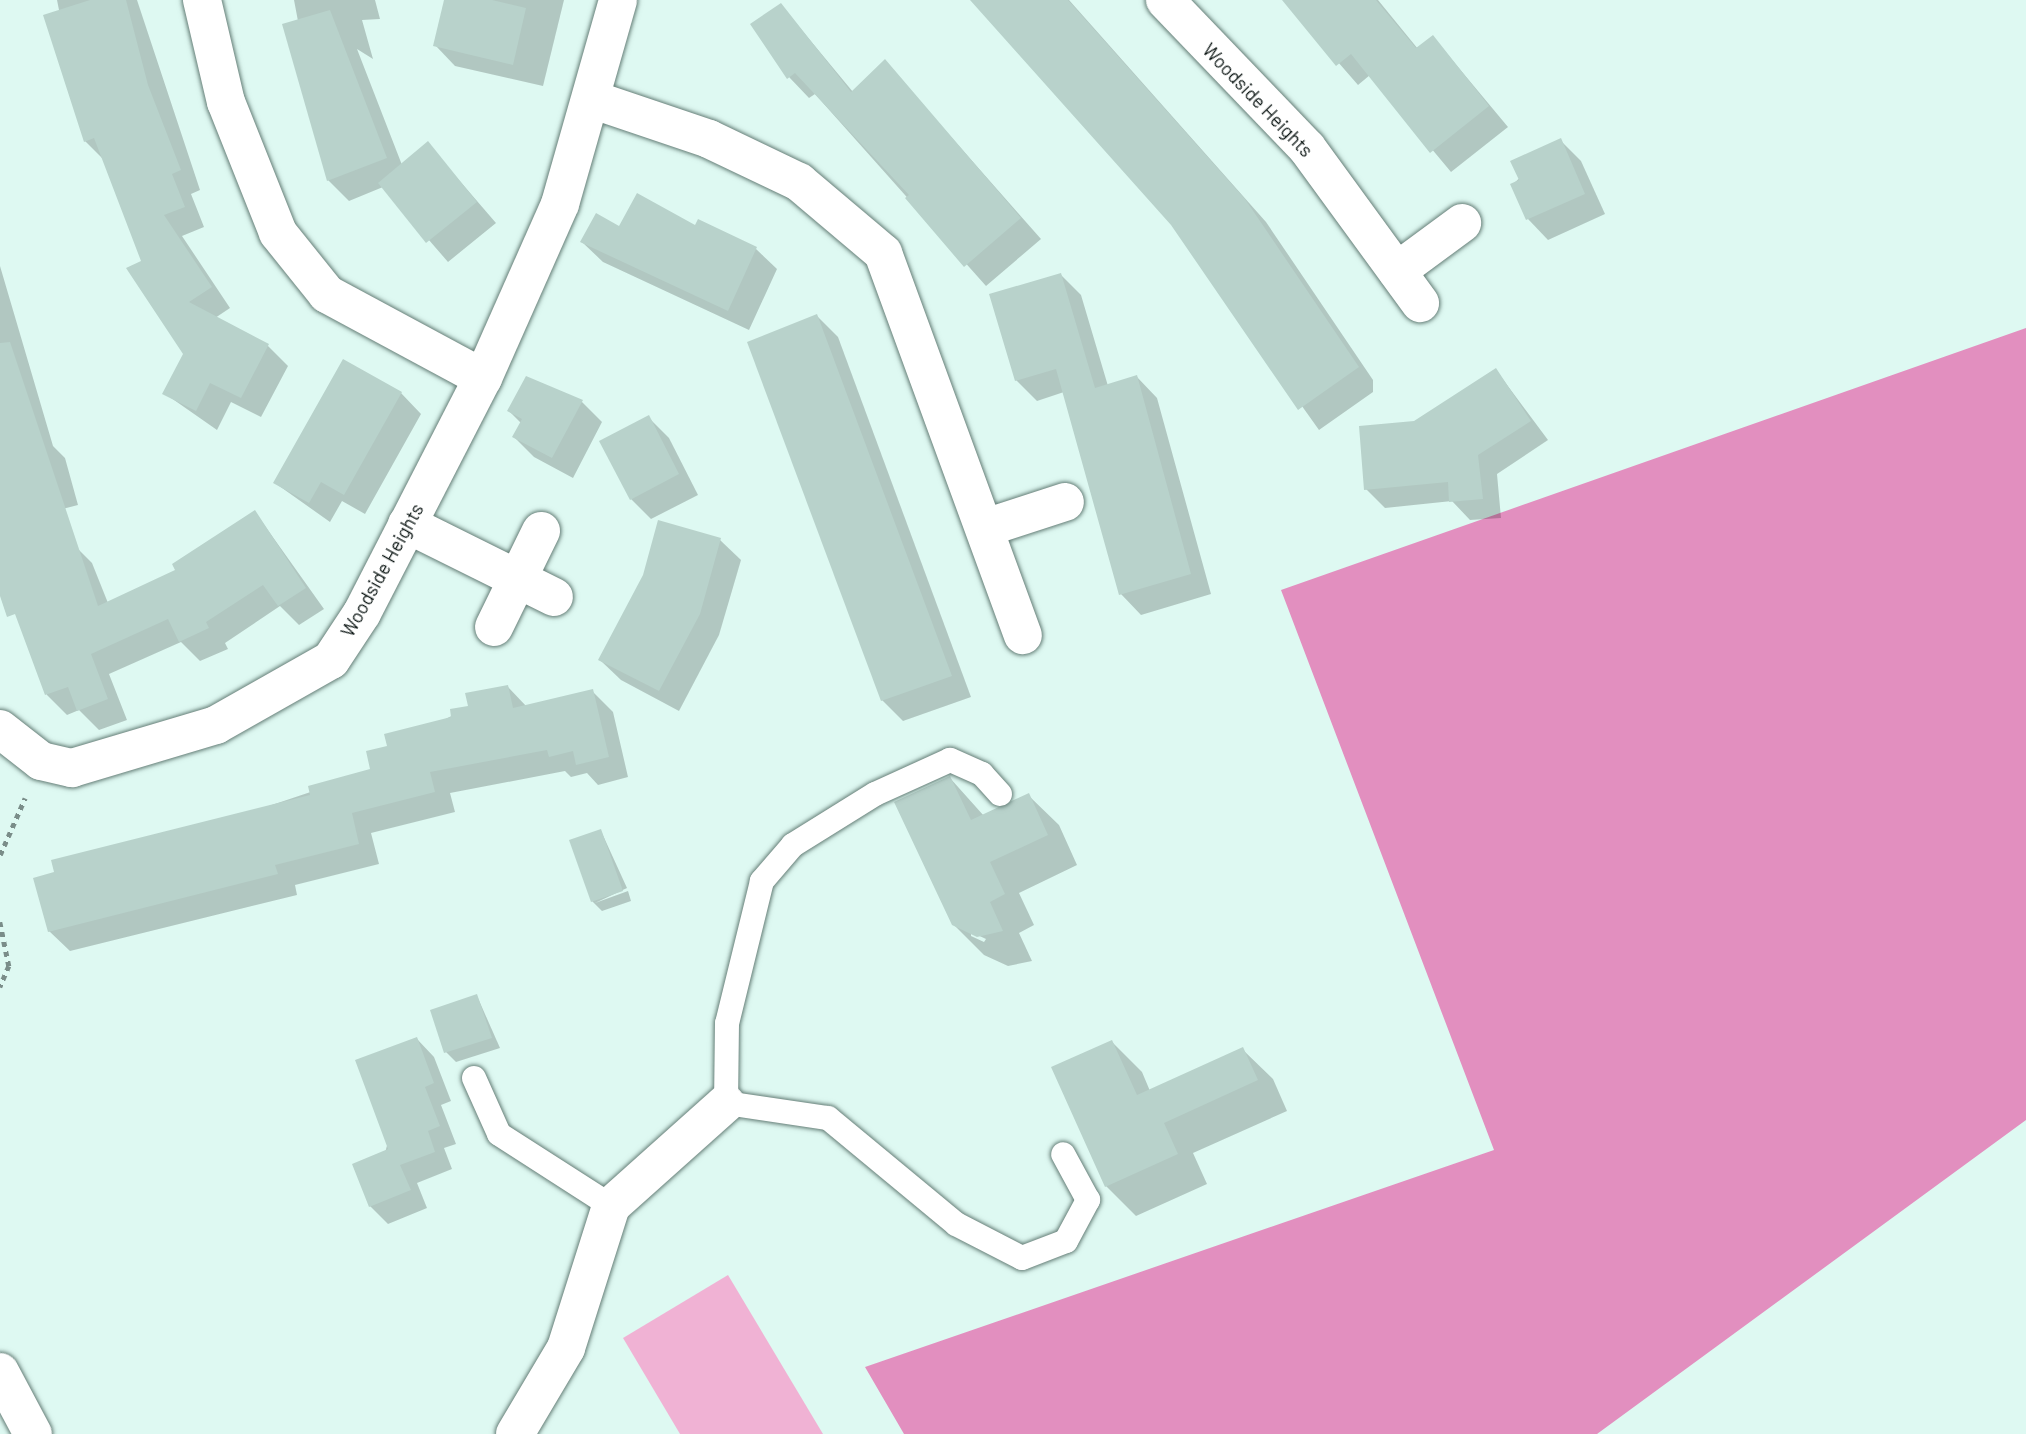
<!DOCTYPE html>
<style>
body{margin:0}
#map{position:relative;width:2026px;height:1434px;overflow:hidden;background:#def9f2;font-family:Barlow,sans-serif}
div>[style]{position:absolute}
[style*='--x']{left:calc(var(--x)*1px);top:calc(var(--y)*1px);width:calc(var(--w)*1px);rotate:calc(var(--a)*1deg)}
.green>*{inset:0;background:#f0b2d4}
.forest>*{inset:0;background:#e28fbf}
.shadow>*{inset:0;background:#0003}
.building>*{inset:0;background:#b8d2cb}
.path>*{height:4.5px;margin-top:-2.25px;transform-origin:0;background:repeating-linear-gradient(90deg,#7a8d89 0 5px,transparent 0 10px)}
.roads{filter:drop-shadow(0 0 2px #657e77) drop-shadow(0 0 2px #657e77)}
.service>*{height:24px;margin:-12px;padding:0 12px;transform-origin:12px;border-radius:12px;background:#fff}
.minor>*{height:38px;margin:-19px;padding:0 19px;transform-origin:19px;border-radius:19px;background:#fff}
span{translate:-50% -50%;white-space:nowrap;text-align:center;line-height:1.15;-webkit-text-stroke:7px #fff;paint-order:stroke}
.street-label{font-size:19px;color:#0c1614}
</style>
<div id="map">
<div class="green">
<i style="clip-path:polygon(728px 1275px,823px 1434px,680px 1434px,623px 1338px)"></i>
</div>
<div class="forest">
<i style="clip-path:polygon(2026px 328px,2026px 1120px,1597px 1434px,904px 1434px,865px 1367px,1494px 1150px,1281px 590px)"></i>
</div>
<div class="shadow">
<i style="clip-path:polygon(57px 0,137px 0,200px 190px,191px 194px,204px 227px,182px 236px,230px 308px,215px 318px,268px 346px,288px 366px,261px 417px,231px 402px,217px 430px,164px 393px,186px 354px,104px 160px,85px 141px)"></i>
<i style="clip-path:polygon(294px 0,375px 0,380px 19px,362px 20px,373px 59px,357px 49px,402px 165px,427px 143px,496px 223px,448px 262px,383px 187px,349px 201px,328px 180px)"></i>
<i style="clip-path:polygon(446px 0,564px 0,543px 86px,455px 66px,435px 45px)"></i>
<i style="clip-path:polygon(973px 0,1069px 0,1266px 222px,1373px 380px,1373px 392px,1319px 430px,1172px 224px)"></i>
<i style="clip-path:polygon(1284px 0,1378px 0,1418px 49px,1433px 37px,1508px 127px,1451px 172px,1370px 75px,1358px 85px)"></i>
<i style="clip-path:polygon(781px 5px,853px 92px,885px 62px,1041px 239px,986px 286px,815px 94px,809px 98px,789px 77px)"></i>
<i style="clip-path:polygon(1560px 140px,1581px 161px,1605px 214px,1548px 240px,1528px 219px,1512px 185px)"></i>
<i style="clip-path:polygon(699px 221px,756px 249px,777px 269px,749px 330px,603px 262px,582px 242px,620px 228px,696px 228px)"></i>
<i style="clip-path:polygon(0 266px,53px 446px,65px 458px,78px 505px,0 525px)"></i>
<i style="clip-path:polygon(1061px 275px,1081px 295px,1108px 386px,1137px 377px,1157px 398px,1211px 594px,1141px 615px,1121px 594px,1064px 392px,1037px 401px,1016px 380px)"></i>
<i style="clip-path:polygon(817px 316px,838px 337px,971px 697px,903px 721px,882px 700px)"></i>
<i style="clip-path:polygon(1496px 370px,1548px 440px,1497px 474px,1501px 518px,1470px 520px,1452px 501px,1385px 508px,1366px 489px)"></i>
<i style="clip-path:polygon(401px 393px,421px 414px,365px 514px,342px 501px,330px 522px,275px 483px)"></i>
<i style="clip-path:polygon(582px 402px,602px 422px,573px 478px,534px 457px,514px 437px,521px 423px,509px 411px)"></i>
<i style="clip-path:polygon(648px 417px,669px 438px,698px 495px,651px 519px,631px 499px)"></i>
<i style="clip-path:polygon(255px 512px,324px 609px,299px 625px,280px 606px,225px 643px,228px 649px,200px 661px,181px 642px,109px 674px,127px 720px,99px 730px,79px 710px,67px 715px,47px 695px,0 567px,72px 543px,92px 563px,108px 603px,177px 571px)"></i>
<i style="clip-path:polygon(720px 540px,741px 560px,719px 635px,679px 711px,621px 680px,600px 660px)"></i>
<i style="clip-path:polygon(508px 687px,527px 707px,592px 691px,613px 712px,628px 777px,598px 785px,587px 773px,571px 777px,565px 771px,450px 793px,455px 812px,371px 833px,379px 864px,295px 885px,297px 895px,70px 951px,49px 931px,227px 820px,373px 771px,389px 748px)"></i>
<i style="clip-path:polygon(evenodd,950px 778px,984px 816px,1028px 795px,1059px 825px,1077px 865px,1019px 893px,1034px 925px,1019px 933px,1032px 961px,1008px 966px,984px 955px,953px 924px,950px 778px,971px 932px,986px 939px,984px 942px,971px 936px,971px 932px)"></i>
<i style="clip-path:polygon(601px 831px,627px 888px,595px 903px,628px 891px,631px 901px,602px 911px,592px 901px)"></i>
<i style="clip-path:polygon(477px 996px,500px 1048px,456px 1062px,446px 1052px)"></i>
<i style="clip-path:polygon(417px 1039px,434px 1057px,451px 1101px,441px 1105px,456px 1144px,444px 1148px,452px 1169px,417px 1183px,427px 1208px,388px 1224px,370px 1206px)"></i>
<i style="clip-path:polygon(1112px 1042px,1142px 1072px,1150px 1091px,1242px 1049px,1273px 1079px,1287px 1111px,1193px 1153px,1207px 1184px,1136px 1216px,1106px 1186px)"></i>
</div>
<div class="building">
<i style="clip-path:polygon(90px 0,126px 0,148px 85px,181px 170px,172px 174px,185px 207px,164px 215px,212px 287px,189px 302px,269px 344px,241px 398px,210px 383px,196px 411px,162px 394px,183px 354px,126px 268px,141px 261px,94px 138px,84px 142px,43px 15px)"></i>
<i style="clip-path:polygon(444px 0,492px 0,526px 8px,513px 65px,433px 46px)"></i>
<i style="clip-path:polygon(970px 0,1068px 0,1245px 199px,1359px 367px,1298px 410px,1171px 225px)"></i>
<i style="clip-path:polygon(1282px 0,1376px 0,1416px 48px,1433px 35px,1489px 106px,1430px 153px,1351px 54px,1336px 66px)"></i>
<i style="clip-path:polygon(781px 3px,851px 92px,885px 59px,1021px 218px,964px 267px,905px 198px,909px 195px,795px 73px,787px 79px,750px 24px)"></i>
<i style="clip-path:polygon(330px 10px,387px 158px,327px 181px,282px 24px)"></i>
<i style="clip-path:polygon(1561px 138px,1585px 194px,1526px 220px,1510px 184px,1519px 180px,1510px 161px)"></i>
<i style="clip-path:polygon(428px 141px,477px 202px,426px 243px,378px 183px)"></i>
<i style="clip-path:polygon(637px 193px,695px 225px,698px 219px,757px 247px,728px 311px,580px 242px,596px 213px,619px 226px)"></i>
<i style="clip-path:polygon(1061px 273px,1095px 388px,1137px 375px,1191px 574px,1119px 595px,1056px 369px,1015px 381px,989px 294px)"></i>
<i style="clip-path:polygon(817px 314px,952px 676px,881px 701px,747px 342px)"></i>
<i style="clip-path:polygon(10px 342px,98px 606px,175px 570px,172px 564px,255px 510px,306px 588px,278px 606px,263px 585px,206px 622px,209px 628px,179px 642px,168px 619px,91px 654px,108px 699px,77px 711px,68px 687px,45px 695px,15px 614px,7px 617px,0 596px,0 343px)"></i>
<i style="clip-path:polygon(343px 359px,402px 392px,344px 495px,321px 482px,309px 503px,273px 483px)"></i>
<i style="clip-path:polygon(1496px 368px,1531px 421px,1478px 455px,1483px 499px,1449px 502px,1448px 482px,1364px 490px,1359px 426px,1414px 421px)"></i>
<i style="clip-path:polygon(526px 376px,583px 400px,552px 458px,512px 437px,522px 419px,507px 411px)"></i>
<i style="clip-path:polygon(649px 415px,679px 474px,630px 500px,599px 441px)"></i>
<i style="clip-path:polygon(658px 520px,721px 538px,700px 614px,659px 691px,598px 660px,643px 575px)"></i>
<i style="clip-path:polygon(508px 685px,513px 708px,593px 689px,609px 757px,576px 765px,573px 751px,549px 757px,547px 750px,430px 772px,435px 792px,352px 813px,359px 844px,275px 865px,278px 874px,48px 932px,33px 878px,54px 872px,51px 860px,310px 795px,308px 786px,370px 769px,366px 751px,387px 746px,384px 734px,451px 717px,450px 709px,468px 706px,465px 693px)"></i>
<i style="clip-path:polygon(950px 776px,971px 820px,1029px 793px,1048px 835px,990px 862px,1005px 894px,990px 902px,1003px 931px,977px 937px,952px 925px,894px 802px)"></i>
<i style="clip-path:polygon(601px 829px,623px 891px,591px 902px,569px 840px)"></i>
<i style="clip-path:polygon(477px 994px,492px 1038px,444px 1053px,430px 1010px)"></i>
<i style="clip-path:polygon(417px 1037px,434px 1083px,425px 1087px,440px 1126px,428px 1131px,435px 1152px,400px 1165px,411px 1190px,369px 1207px,352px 1164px,388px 1149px,355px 1060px)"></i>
<i style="clip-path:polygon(1112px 1040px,1137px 1095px,1243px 1047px,1258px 1080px,1164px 1123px,1178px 1154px,1105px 1187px,1051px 1067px)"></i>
</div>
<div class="path">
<i style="--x:0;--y:855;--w:62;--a:-66.3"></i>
<i style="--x:0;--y:922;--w:45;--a:78.4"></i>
<i style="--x:9;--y:966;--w:23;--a:113"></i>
</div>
<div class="roads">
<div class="service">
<i style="--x:1000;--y:794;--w:27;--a:-132"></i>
<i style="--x:982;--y:774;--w:35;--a:-156"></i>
<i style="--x:950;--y:760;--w:82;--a:155.6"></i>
<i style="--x:875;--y:794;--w:97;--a:148.1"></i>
<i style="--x:793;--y:845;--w:48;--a:130.7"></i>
<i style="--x:762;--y:881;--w:146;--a:103.8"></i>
<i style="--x:727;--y:1023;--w:80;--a:90.7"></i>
<i style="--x:726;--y:1103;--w:103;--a:8.4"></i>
<i style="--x:828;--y:1118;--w:166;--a:39.6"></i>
<i style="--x:956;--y:1224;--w:74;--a:27.3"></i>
<i style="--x:1022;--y:1258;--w:47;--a:-21.1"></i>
<i style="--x:1066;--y:1241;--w:47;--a:-61.8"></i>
<i style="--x:1088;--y:1200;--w:52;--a:-118.5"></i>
<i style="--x:474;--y:1078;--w:61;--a:65.9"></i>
<i style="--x:499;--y:1134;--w:133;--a:32.7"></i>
</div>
<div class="minor">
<i style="--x:202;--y:0;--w:105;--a:76.8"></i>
<i style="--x:226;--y:102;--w:141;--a:68.3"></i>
<i style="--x:278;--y:233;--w:78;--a:51.2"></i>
<i style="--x:327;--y:294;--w:177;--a:28.3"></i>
<i style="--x:1165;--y:0;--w:205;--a:46.2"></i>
<i style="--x:1307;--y:148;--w:192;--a:53.9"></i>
<i style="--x:594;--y:100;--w:121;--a:18.7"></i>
<i style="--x:709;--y:139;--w:100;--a:25.5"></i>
<i style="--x:799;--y:182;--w:110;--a:40.2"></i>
<i style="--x:883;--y:253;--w:407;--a:69.9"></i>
<i style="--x:1397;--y:271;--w:81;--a:-36.4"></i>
<i style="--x:407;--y:524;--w:164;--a:26.4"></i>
<i style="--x:985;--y:528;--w:84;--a:-18"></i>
<i style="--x:494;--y:627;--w:107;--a:-63.9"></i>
<i style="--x:0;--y:729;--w:52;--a:38"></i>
<i style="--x:41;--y:761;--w:32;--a:13"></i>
<i style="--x:72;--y:768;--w:150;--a:-16.6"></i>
<i style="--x:216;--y:725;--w:132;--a:-29.5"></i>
<i style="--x:331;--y:660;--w:56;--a:-56.6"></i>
<i style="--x:362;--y:613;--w:264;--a:-62.8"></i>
<i style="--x:483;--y:378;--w:190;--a:-66.1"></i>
<i style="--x:560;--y:204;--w:212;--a:-74.1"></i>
<i style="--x:0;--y:1372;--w:70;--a:62"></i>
<i style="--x:515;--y:1434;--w:100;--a:-59.3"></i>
<i style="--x:566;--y:1348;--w:149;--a:-72.4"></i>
<i style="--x:611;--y:1206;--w:154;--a:-41.8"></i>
</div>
</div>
<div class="street-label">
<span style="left:1258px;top:100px;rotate:46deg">Woodside Heights</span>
<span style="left:382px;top:570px;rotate:-61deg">Woodside Heights</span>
</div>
</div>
